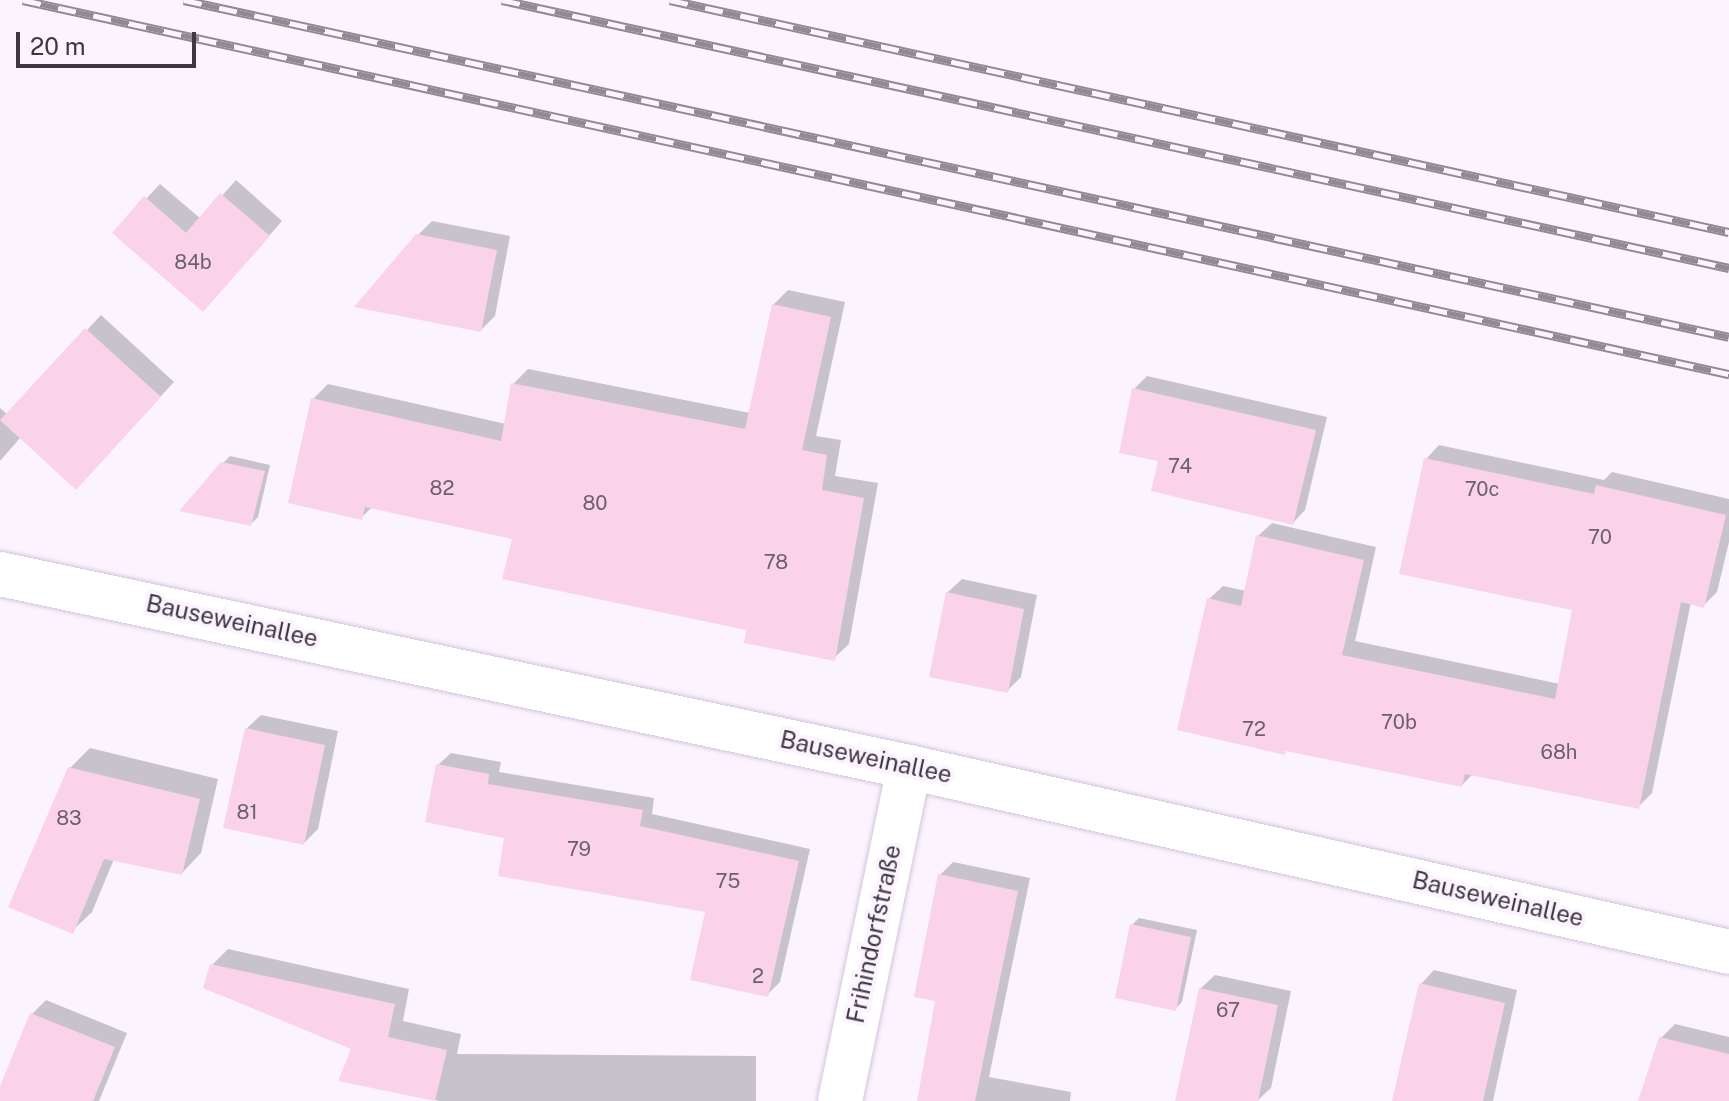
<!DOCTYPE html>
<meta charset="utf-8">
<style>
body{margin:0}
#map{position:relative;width:1729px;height:1101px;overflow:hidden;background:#fbf4fe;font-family:"Public Sans",sans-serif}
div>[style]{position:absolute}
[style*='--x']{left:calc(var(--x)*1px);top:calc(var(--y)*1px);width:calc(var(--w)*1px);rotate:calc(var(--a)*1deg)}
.shadow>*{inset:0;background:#0003}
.building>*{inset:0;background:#fad3ea}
.roads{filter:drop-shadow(0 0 2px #d4c3dc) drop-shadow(0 0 2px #d4c3dc)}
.minor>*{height:44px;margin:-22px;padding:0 22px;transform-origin:22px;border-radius:22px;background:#fff}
.rail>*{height:9px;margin-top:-4.5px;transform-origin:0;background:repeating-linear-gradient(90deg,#fbf4fe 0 18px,#918a94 0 36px);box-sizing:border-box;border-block:2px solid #918a94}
span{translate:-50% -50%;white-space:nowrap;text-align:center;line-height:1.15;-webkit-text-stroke:8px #fbf4fe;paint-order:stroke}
.number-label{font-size:20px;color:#6d5f6c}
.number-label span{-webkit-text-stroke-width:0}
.street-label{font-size:24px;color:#3e3842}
.scale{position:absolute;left:16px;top:32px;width:180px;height:36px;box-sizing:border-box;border:4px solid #3e3842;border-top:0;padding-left:10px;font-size:24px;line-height:28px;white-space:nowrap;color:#3e3842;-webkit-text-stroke:6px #fbf4fe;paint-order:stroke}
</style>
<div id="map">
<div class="shadow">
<i style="clip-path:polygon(236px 180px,282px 221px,217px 295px,115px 232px,160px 184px,201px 219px)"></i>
<i style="clip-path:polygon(432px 221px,510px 236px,495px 316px,481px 330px,417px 236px)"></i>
<i style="clip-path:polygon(788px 290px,845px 302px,816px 436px,841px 440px,835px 476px,878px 483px,849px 644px,834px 658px,514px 538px,373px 506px,362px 517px,313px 399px,328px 384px,506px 424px,513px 384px,528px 369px,750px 413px,773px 305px)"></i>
<i style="clip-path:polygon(101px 315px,174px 382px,89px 473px,21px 437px,0 461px,0 408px,8px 415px)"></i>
<i style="clip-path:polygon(1147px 376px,1327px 417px,1305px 510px,1293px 523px,1134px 389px)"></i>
<i style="clip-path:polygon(1439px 445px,1604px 480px,1612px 472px,1729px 499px,1729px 542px,1717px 592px,1704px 605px,1691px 602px,1652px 793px,1638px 807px,1473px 774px,1462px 785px,1209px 599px,1223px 586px,1246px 591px,1258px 536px,1272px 523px,1376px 547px,1355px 641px,1560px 684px,1575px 608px,1426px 459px)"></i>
<i style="clip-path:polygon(230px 456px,270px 465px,258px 517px,251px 524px,223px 463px)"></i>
<i style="clip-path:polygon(962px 579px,1037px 595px,1021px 677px,1007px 691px,947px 593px)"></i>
<i style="clip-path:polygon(261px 715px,338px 731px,318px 829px,304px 843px,246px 729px)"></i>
<i style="clip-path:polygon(90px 748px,218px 779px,201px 853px,182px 873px,114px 859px,92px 912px,72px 931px,70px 768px)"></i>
<i style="clip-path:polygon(451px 753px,501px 762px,499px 772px,654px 798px,652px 814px,810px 849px,780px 982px,767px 995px,707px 910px,506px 837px,438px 765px)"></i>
<i style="clip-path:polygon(953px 862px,1030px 878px,989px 1077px,1071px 1092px,1070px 1101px,919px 1101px,937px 999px,940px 875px)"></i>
<i style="clip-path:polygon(1139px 918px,1197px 930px,1182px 1002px,1175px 1009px,1132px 925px)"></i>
<i style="clip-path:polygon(228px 949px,409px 989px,403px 1021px,461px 1034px,457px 1054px,756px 1056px,756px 1101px,439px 1101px,341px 1079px,353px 1048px,212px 965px)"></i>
<i style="clip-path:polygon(1434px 970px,1517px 990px,1493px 1101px,1394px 1101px,1421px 984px)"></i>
<i style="clip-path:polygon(1215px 975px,1291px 991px,1271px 1088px,1257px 1101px,1253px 1101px,1200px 989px)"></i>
<i style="clip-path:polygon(46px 1000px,127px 1033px,99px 1101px,0 1101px,0 1091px,32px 1014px)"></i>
<i style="clip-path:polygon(1675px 1024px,1729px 1037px,1729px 1101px,1640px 1101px,1661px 1038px)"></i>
</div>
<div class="building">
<i style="clip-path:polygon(220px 193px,270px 236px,203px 312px,112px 233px,144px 196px,186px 233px)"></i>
<i style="clip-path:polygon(416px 234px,497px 250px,481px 332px,354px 307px)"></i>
<i style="clip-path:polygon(772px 304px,831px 317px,802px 450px,827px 455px,822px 490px,864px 498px,835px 661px,744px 643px,746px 630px,502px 579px,512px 539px,365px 507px,362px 520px,288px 503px,311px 398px,501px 441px,511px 383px,745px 429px)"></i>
<i style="clip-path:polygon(85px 328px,161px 397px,76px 490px,0 420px)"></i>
<i style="clip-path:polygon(1132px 388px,1316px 430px,1293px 525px,1151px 491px,1158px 461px,1119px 453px)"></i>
<i style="clip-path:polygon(1424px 458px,1594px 494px,1596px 485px,1726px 515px,1704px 608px,1681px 602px,1639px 809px,1465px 774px,1462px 787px,1286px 751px,1285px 755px,1177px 730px,1207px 598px,1241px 606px,1256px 535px,1364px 560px,1342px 655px,1555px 699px,1572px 610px,1399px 574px)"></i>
<i style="clip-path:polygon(221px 462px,265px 471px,251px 526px,179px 511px)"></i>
<i style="clip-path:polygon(946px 592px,1024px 609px,1008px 693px,929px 677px)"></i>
<i style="clip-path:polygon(245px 728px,325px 745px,304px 845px,223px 828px)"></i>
<i style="clip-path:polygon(436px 764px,489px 774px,488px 784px,643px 810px,640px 826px,799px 861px,768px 997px,690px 980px,705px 912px,498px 876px,504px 838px,425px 822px)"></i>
<i style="clip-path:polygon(68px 767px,200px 799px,182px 875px,104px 859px,73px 934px,8px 907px)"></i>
<i style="clip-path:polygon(938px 874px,1018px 891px,975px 1101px,917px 1101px,935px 1001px,914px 997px)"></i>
<i style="clip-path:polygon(1130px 924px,1191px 937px,1176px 1011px,1115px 998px)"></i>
<i style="clip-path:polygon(210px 964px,395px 1004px,388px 1037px,447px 1050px,435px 1101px,338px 1081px,351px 1049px,203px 988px)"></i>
<i style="clip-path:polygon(1419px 983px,1505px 1003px,1483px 1101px,1392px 1101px)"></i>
<i style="clip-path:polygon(1199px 988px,1278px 1005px,1258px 1101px,1175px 1101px)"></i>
<i style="clip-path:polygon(30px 1013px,115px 1047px,93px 1101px,0 1101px,0 1086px)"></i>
<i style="clip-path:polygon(1659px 1037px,1729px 1054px,1729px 1101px,1638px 1101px)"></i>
</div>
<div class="roads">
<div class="minor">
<i style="--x:0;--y:574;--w:929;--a:11.99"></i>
<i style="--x:909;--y:767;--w:841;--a:12.71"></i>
<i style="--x:840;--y:1101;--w:341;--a:-78.3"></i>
</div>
</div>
<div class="rail">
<i style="--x:23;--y:0;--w:1747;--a:12.37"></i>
<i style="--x:184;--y:0;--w:1581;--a:12.3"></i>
<i style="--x:502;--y:0;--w:1256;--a:12.32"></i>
<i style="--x:670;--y:0;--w:1084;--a:12.36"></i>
</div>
<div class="number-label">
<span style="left:193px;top:262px">84b</span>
<span style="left:1180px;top:466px">74</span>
<span style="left:442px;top:488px">82</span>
<span style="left:1482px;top:489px">70c</span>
<span style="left:595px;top:503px">80</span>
<span style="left:1600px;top:537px">70</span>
<span style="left:776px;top:562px">78</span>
<span style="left:1399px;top:722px">70b</span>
<span style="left:1254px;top:729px">72</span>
<span style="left:1559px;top:752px">68h</span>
<span style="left:247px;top:812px">81</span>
<span style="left:69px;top:818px">83</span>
<span style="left:579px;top:849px">79</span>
<span style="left:728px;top:881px">75</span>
<span style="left:758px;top:976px">2</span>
<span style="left:1228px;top:1010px">67</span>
</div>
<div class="street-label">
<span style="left:232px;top:621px;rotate:12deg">Bauseweinallee</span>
<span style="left:866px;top:757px;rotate:12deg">Bauseweinallee</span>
<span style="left:1498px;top:899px;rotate:13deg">Bauseweinallee</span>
<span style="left:874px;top:934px;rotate:-78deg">Frihindorfstraße</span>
</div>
<div class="scale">20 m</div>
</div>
